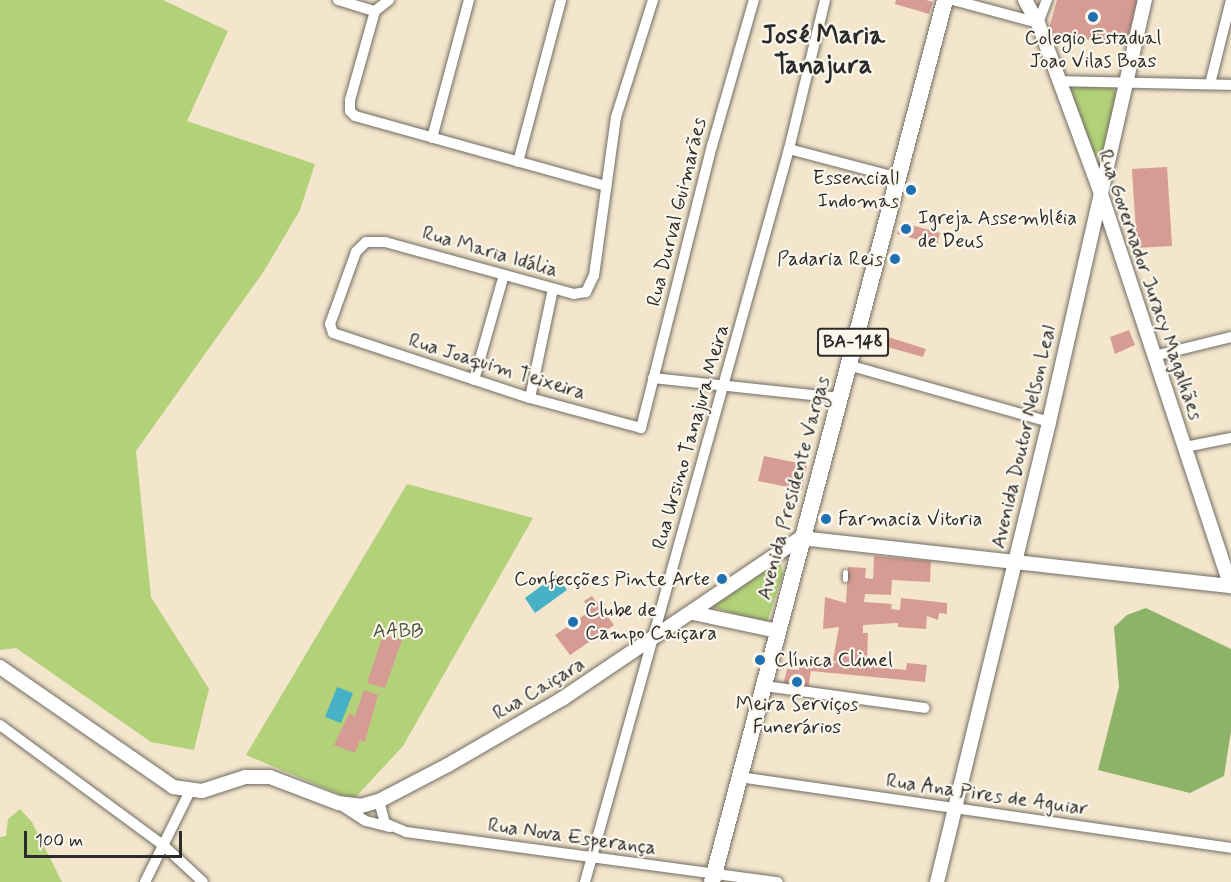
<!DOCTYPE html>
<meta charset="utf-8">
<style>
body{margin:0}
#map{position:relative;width:1231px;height:882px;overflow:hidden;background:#f3e6cc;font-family:Mynerve,sans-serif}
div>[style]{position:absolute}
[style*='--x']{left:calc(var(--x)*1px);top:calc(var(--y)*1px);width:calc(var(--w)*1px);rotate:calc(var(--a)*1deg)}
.green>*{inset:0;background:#b2d178}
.forest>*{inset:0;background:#8db368}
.water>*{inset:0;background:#47b1c5}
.building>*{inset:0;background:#d69c94}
.roads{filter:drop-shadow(0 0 2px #716c63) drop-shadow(0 0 2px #716c63)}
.service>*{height:5px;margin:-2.5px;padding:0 2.5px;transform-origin:2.5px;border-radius:2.5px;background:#fff}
.minor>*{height:10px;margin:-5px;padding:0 5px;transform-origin:5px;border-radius:5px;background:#fff}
.tertiary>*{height:14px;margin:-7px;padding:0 7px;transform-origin:7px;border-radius:7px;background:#fff}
.primary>*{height:16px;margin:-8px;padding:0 8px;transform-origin:8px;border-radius:8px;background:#fff}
.dots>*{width:16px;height:16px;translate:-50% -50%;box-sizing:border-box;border:3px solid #fbf7ec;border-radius:50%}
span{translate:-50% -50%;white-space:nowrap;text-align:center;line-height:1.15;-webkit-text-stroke:4.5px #fbf7ec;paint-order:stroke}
.shield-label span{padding:2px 4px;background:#fbf7ec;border:2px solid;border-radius:4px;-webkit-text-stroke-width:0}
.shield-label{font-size:18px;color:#2b2b2b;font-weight:700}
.poi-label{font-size:20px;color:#2b2b2b}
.right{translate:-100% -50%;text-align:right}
.left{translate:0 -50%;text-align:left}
.street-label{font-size:20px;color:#2b2b2b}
.park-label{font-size:20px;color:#4d543e}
.district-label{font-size:26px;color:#2b2b2b;font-weight:700}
.scale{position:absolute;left:24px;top:831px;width:158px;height:27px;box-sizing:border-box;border:3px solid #2b2b2b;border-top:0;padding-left:8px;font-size:18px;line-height:21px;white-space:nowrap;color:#2b2b2b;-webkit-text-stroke:4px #fbf7ec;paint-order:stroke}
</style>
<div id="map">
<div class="green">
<i style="clip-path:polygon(0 0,163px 0,228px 31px,187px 121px,315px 164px,300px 210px,264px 271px,136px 451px,151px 597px,209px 689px,194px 750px,151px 742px,16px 648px,0 650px)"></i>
<i style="clip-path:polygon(1111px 85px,1116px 93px,1114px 117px,1101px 155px,1094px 157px,1069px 86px)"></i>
<i style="clip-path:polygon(407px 484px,533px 518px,403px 746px,353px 800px,246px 755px)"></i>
<i style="clip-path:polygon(780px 560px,783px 574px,767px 623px,712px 607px)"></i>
<i style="clip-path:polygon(20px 809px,32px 822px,62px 882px,0 882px,0 837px,6px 836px,8px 819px)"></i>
</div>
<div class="forest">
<i style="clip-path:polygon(1146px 608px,1231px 649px,1231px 731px,1224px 776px,1190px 793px,1098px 770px,1119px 687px,1114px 627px,1127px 615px)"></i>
</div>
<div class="water">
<i style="clip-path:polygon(556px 575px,567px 590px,535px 613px,525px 598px)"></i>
<i style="clip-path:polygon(337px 687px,353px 693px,341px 723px,325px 717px)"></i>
</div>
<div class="building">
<i style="clip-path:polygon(896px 0,926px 0,933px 2px,929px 14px,895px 4px)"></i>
<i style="clip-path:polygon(1057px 0,1137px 0,1126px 47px,1048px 32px)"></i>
<i style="clip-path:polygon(1167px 167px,1172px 246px,1137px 248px,1132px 169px)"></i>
<i style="clip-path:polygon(900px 222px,940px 233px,937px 245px,897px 234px)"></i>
<i style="clip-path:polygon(1129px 330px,1135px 345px,1115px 354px,1110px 337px)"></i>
<i style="clip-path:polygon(869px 331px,926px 349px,923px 357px,866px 341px)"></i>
<i style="clip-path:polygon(764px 456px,807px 465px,802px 490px,758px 481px)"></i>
<i style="clip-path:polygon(874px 556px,931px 561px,930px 582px,892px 580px,891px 595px,865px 594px,864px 602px,892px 604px,891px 609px,900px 610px,901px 598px,947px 603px,947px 614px,939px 613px,938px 620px,927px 616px,926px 629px,898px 627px,898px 623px,863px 625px,863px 633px,868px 633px,867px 661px,874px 662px,874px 667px,906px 670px,907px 663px,927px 665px,925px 682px,811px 671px,808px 690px,783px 686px,787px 669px,799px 670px,800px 660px,837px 663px,833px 660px,839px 627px,823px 629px,825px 597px,846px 603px,848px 567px,866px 568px,865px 578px,873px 579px)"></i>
<i style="clip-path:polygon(592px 596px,614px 625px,570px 655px,555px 635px,590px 611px,584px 601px)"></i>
<i style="clip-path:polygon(383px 635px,402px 640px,385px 688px,367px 683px)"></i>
<i style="clip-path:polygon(364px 690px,378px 695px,365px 742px,360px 740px,355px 753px,334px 745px,349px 714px,355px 716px)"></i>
</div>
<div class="roads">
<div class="service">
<i style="--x:845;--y:579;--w:7;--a:-90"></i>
</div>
<div class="minor">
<i style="--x:338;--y:0;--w:39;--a:17"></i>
<i style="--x:375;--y:11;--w:18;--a:-38"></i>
<i style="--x:653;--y:0;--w:123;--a:107.5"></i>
<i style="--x:616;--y:117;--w:160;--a:97.9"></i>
<i style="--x:594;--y:275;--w:19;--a:115"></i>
<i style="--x:586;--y:292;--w:12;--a:171"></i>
<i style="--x:574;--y:294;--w:196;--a:-164.6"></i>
<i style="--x:385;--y:242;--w:19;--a:180"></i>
<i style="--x:366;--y:242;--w:14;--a:135"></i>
<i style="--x:356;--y:252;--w:65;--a:109.8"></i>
<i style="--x:334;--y:313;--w:12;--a:110"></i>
<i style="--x:330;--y:324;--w:9;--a:72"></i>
<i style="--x:333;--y:333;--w:207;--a:18.3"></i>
<i style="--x:530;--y:398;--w:115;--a:15.1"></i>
<i style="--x:641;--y:428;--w:291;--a:-75.9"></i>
<i style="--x:712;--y:146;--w:152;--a:-74"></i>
<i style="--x:953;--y:0;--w:88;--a:15.1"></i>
<i style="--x:1038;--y:23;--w:25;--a:-69"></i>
<i style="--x:375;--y:11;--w:92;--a:105.7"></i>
<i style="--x:350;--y:100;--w:11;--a:90"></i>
<i style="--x:350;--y:111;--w:7;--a:45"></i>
<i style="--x:355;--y:116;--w:261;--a:15.6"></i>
<i style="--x:1058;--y:81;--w:173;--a:1.3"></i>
<i style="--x:1210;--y:84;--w:87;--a:-76"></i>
<i style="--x:432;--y:138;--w:143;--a:-75"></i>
<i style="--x:789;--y:149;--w:114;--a:14.8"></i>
<i style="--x:518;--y:162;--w:168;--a:-75.1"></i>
<i style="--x:1154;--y:356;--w:79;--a:-13.9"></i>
<i style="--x:848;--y:365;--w:209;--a:15.8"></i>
<i style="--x:653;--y:378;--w:188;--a:6.1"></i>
<i style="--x:474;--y:380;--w:109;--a:-74.1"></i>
<i style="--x:530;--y:398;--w:111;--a:-78.1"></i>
<i style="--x:1185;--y:447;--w:47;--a:-11.1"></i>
<i style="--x:764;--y:686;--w:162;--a:7.8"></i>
<i style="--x:0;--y:725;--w:202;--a:36.4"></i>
<i style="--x:163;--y:845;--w:54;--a:42.8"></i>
<i style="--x:739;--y:777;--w:497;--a:8.2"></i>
<i style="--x:379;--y:801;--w:23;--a:75"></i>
<i style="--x:385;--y:823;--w:23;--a:23"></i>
<i style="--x:406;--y:832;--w:375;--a:7.7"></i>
<i style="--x:338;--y:803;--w:33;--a:33"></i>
<i style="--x:366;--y:821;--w:25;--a:14"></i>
<i style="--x:145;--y:882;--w:102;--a:-63.7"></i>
<i style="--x:585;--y:882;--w:761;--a:-74.45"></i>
<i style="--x:789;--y:149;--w:153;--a:-76.4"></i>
</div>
<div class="tertiary">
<i style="--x:1025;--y:0;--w:26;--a:61"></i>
<i style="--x:1038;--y:23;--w:179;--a:69.7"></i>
<i style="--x:1100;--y:191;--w:416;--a:71.7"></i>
<i style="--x:693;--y:613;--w:87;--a:12"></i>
<i style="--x:0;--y:667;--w:211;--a:34.7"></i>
<i style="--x:173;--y:787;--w:29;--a:8"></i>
<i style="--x:202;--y:791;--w:45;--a:-18"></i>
<i style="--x:245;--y:777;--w:25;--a:0"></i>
<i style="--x:270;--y:777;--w:73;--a:20.9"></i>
<i style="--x:338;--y:803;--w:23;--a:7"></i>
<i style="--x:361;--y:806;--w:19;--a:-16"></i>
<i style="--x:379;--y:801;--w:78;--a:-27.6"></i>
<i style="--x:448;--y:765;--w:132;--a:-30.1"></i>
<i style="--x:562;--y:699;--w:288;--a:-34"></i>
<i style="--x:801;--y:538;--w:433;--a:6.4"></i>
<i style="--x:937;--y:882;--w:473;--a:-76.3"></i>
<i style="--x:1049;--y:422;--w:433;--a:-77.2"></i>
</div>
<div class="primary">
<i style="--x:712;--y:882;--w:912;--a:-75.2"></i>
</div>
</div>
<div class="dots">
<i style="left:1093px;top:17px;background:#1f6fb2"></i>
<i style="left:911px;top:190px;background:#1f6fb2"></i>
<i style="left:906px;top:229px;background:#1f6fb2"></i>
<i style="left:895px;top:259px;background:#1f6fb2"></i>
<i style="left:826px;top:519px;background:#1f6fb2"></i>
<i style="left:722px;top:579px;background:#1f6fb2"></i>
<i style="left:573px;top:622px;background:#1f6fb2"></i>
<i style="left:760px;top:660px;background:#1f6fb2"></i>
<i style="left:797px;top:682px;background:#1f6fb2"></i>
</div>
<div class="shield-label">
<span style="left:853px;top:342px">BA-148</span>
</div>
<div class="poi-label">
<span style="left:1093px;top:50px">Colegio Estadual<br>Joao Vilas Boas</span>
<span class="right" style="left:899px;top:190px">Essenciall<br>Indomas</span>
<span class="left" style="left:918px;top:230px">Igreja Assembléia<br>de Deus</span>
<span class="right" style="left:883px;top:259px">Padaria Reis</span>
<span class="left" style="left:838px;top:519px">Farmacia Vitoria</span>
<span class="right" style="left:710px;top:579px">Confecções Pinte Arte</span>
<span class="left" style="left:585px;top:622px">Clube de<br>Campo Caiçara</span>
<span class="left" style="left:774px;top:660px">Clínica Climel</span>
<span style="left:797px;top:716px">Meira Serviços<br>Funerários</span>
</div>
<div class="street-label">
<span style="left:677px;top:212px;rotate:-76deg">Rua Durval Guimarães</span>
<span style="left:490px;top:252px;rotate:16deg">Rua Maria Idália</span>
<span style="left:1150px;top:285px;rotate:71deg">Rua Governador Juracy Magalhães</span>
<span style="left:497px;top:367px;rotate:17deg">Rua Joaquim Teixeira</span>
<span style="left:691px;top:437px;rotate:-74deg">Rua Ursino Tanajura Meira</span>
<span style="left:1024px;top:437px;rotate:-77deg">Avenida Doutor Nelson Leal</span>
<span style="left:794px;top:488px;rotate:-75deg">Avenida Presidente Vargas</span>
<span style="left:539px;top:689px;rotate:-31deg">Rua Caiçara</span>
<span style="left:987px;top:795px;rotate:8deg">Rua Ana Pires de Aguiar</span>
<span style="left:572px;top:837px;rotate:8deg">Rua Nova Esperança</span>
</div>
<div class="park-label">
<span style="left:398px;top:631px">AABB</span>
</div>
<div class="district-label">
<span style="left:823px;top:52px">José Maria<br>Tanajura</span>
</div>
<div class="scale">100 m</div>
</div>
